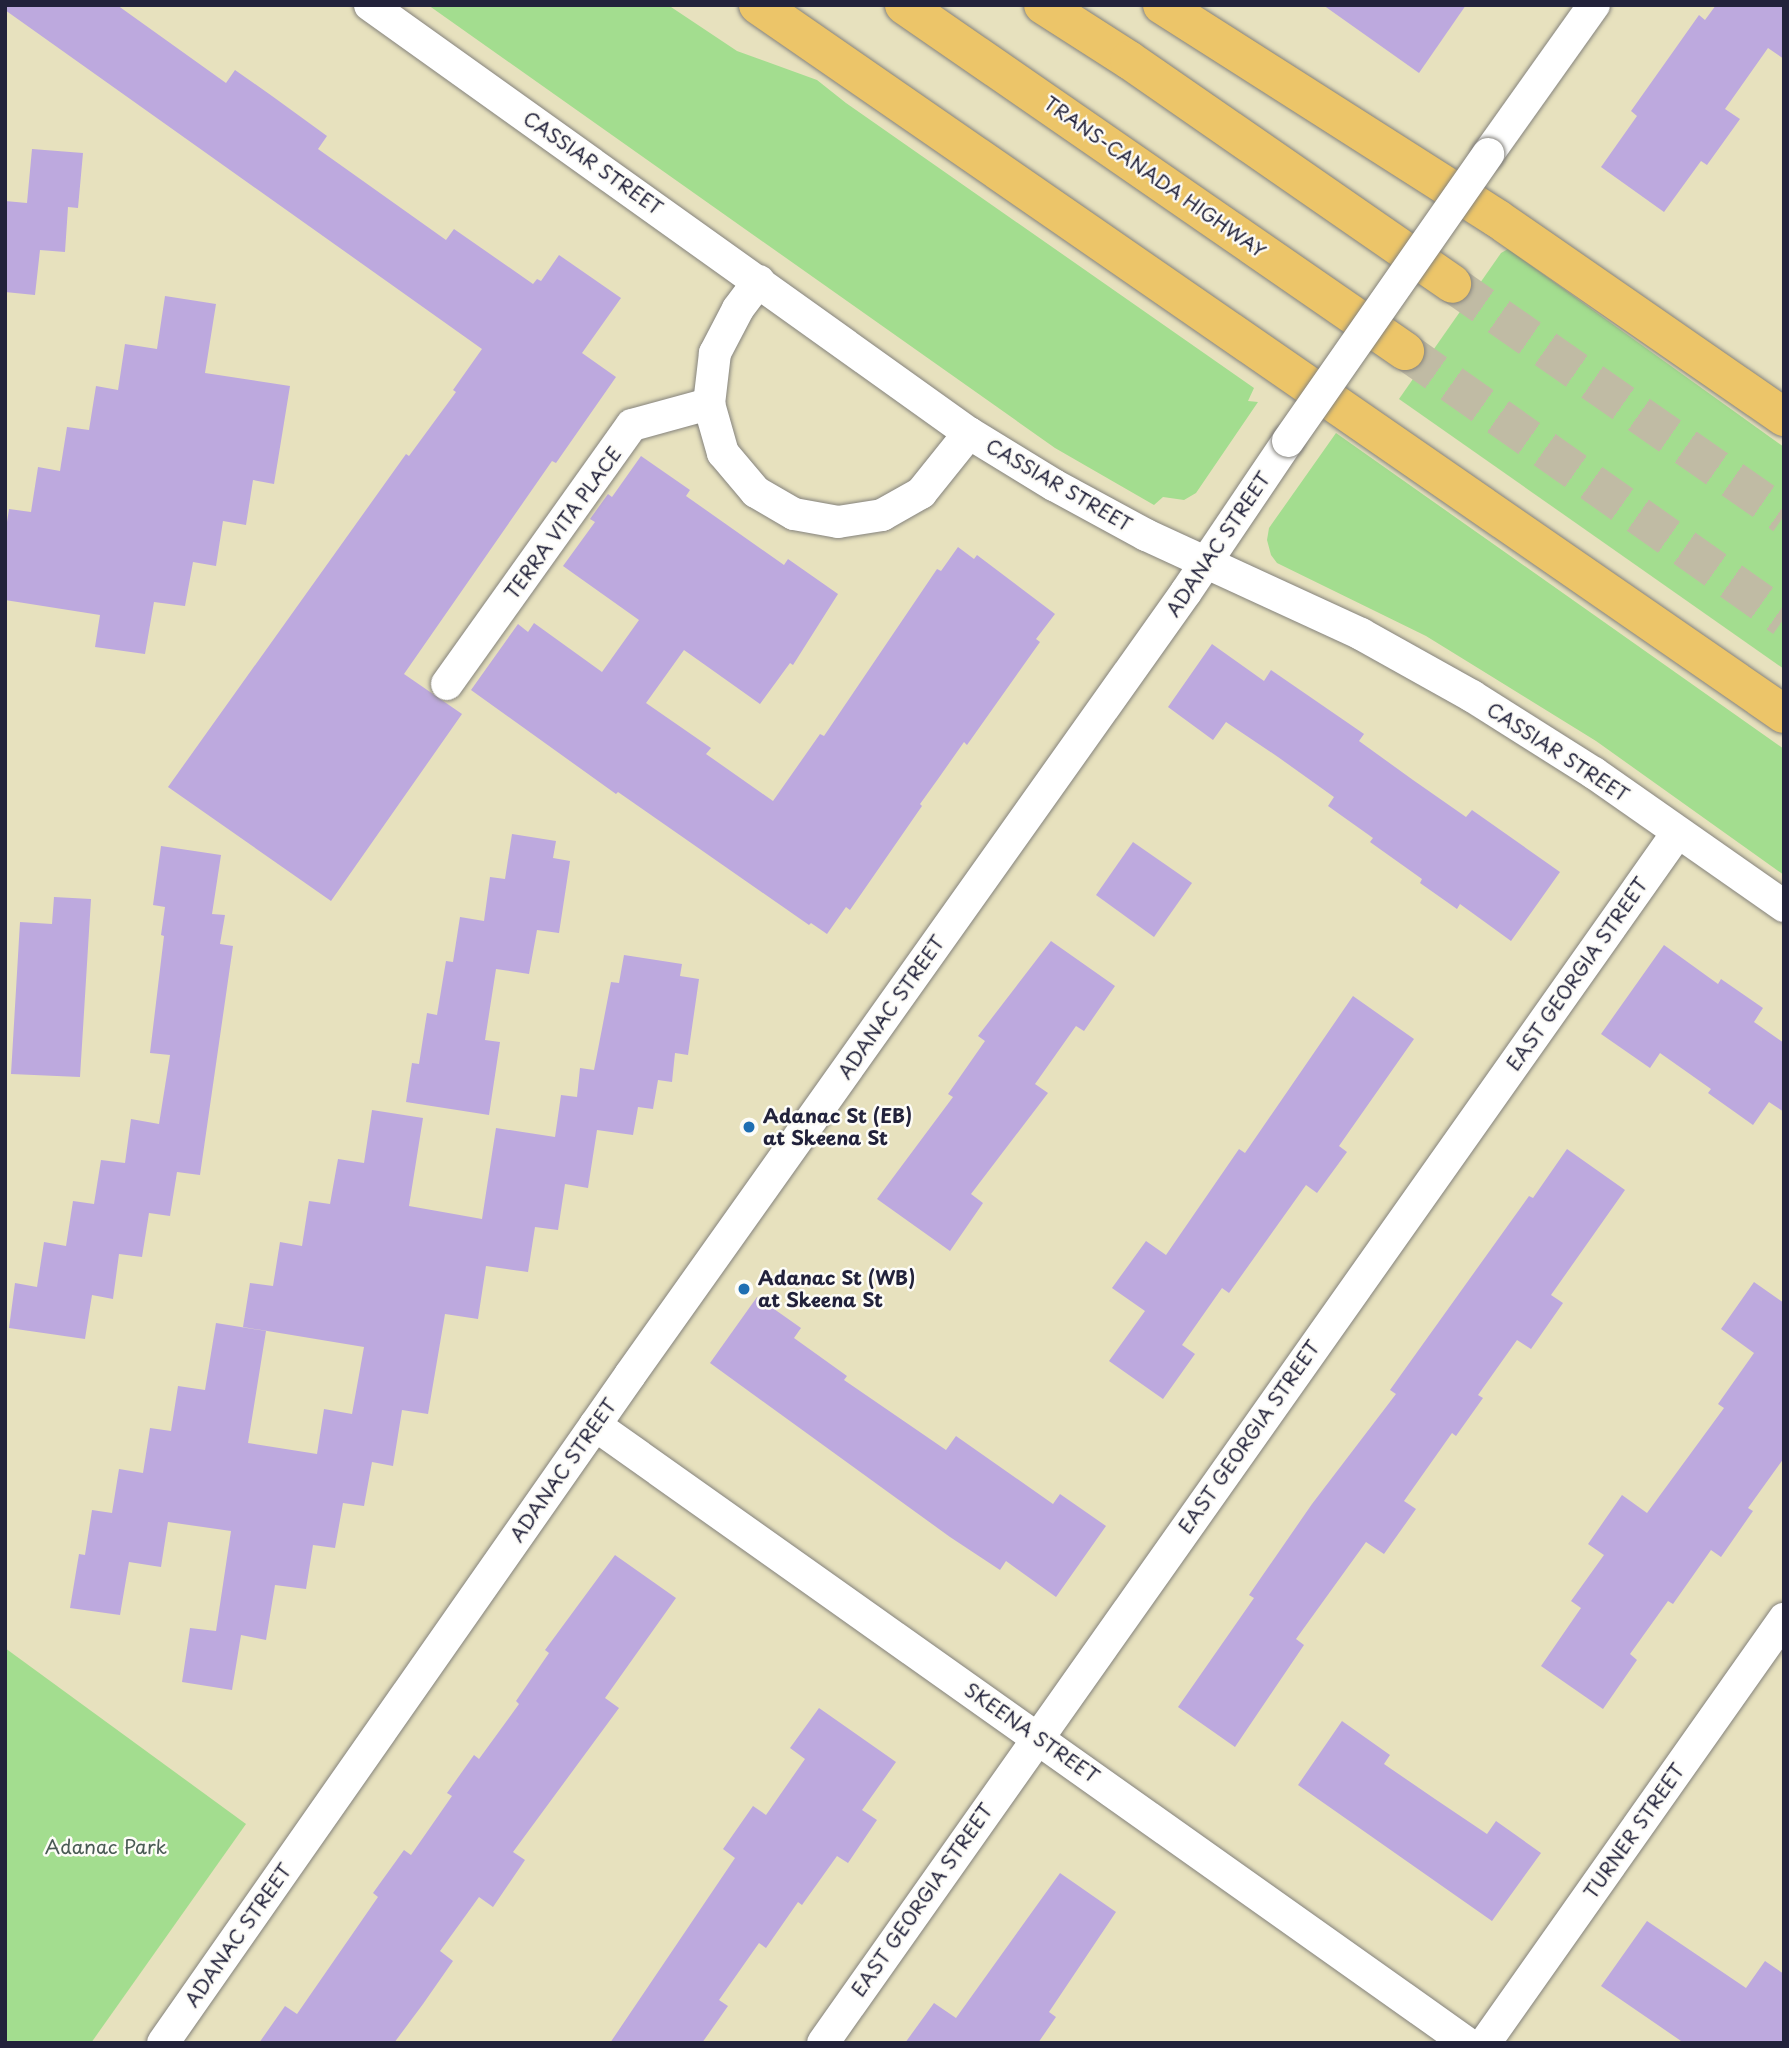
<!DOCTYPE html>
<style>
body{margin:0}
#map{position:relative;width:1789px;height:2048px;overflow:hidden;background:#e7e1be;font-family:"Playpen Sans",sans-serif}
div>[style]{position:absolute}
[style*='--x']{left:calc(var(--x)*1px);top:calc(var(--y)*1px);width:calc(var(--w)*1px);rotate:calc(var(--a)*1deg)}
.green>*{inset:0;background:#a3dd8f}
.building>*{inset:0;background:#bda9de}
.motorway-tunnel>*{height:38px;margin-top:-19px;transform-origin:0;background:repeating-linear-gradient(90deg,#c0bba4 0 38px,transparent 0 57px)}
.roads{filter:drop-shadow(0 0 2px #84827c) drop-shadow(0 0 2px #84827c)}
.minor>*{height:32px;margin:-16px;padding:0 16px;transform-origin:16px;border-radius:16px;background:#fff}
.motorway>*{height:38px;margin:-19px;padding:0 19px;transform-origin:19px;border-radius:19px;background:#ecc569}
.bridges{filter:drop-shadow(0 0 2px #84827c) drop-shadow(0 0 2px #84827c)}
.minor-bridge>*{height:32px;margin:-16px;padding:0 16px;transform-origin:16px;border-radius:16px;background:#fff}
.dots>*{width:19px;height:19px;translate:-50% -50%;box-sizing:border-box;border:4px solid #fdfcf7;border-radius:50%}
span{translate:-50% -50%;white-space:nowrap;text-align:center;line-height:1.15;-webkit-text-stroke:5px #fdfcf7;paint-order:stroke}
.street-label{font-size:19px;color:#22223b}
.poi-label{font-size:19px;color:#22223b;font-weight:700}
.left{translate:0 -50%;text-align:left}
.park-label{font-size:19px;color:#495a54}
.frame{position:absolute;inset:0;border:7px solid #22223b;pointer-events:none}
</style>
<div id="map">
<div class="green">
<i style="clip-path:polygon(428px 5px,668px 5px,737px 51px,817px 80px,846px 103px,1254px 388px,1248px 401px,1258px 402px,1196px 493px,1184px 500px,1163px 497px,1154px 505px,1055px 448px)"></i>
<i style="clip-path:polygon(1508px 249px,1784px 447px,1784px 669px,1399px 399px,1501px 253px)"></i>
<i style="clip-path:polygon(1336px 433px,1784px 749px,1784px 875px,1596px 741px,1486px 673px,1426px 636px,1277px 563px,1271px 555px,1267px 540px,1269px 528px)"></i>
<i style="clip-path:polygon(5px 1648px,246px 1824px,91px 2043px,5px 2043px)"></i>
</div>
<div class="building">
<i style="clip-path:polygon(5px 5px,117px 5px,226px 83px,235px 70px,272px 96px,327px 136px,318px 149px,446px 240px,454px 229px,533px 284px,537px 279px,541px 281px,559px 255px,621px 298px,582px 353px,616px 377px,556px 463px,552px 461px,404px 674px,462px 714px,331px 901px,168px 787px,406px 454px,409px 456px,456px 392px,453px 390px,482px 349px,5px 10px)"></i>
<i style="clip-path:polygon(1323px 5px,1466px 5px,1419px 73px)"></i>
<i style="clip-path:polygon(1716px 5px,1784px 5px,1784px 59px,1768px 48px,1725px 109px,1740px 119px,1707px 165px,1701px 161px,1664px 212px,1601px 167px,1637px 116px,1631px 111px,1670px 56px,1699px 15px,1705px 20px)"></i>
<i style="clip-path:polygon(32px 149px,83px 153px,78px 208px,68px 207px,65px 252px,40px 250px,35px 295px,5px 292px,5px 201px,27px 203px)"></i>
<i style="clip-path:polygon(165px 296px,216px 304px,205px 373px,290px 386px,274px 484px,253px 480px,246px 525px,223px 521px,216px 566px,193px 562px,185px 606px,154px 602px,145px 654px,95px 647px,100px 615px,5px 600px,5px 535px,9px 509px,31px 512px,38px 467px,60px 471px,67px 427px,89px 430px,96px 386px,118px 390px,125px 344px,157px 349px)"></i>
<i style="clip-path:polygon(641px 456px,690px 490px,686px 496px,784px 565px,788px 559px,838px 594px,793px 665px,790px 663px,760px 704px,684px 650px,646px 703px,711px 748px,706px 754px,773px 801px,820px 734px,824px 736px,937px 569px,941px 571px,958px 547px,974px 559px,977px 555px,1055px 614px,1036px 639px,1040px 642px,967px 745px,964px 742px,938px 779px,920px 804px,922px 806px,850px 910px,846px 907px,827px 934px,811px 923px,809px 925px,618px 792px,616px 794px,471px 690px,518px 624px,528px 632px,534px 623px,602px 672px,639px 620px,563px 566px,595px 522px,590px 519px,608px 494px,612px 497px)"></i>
<i style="clip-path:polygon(1212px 644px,1264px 681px,1271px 670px,1364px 734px,1359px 741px,1413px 780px,1466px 817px,1472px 810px,1560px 872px,1511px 941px,1460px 904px,1457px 909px,1420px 883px,1422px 879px,1370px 842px,1373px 838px,1328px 806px,1334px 797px,1278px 757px,1226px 722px,1213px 740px,1168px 707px)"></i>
<i style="clip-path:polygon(512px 834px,556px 841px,553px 858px,570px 861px,559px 933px,537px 930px,529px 974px,496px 969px,485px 1040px,500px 1042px,489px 1115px,406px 1102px,412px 1063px,419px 1064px,427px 1013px,437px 1015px,446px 961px,453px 962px,460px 917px,484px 921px,490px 877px,505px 879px)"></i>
<i style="clip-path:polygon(1133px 842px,1192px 883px,1154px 937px,1096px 895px)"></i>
<i style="clip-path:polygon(161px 846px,221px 855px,212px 914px,225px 915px,220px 944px,233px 946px,200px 1175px,177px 1172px,170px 1216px,149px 1213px,142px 1257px,119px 1254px,113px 1299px,92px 1295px,85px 1339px,9px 1328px,15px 1283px,37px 1287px,44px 1242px,66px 1246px,73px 1201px,94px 1204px,101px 1160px,125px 1163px,131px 1119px,159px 1124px,170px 1055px,150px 1053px,164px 936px,161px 935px,165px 907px,153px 905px)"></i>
<i style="clip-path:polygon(54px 897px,91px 899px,80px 1077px,11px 1074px,20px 922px,52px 924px)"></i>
<i style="clip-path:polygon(1051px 941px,1115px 986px,1084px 1031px,1076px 1026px,1035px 1084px,1048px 1093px,971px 1194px,983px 1203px,950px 1251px,877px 1199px,953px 1097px,948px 1094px,985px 1041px,978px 1036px)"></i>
<i style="clip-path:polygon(1664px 945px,1718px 984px,1721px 979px,1763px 1008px,1754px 1022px,1784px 1043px,1784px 1112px,1769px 1102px,1753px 1125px,1708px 1093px,1711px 1089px,1660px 1053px,1650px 1068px,1601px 1034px)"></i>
<i style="clip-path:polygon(624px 955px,682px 964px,680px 976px,699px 979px,688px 1055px,675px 1053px,672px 1082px,658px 1080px,653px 1109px,638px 1107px,633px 1135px,597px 1130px,588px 1188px,565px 1184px,558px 1230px,535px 1227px,528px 1272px,486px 1266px,478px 1319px,445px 1314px,428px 1414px,402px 1410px,393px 1466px,372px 1462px,364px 1506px,343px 1503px,335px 1548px,313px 1545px,306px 1589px,275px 1585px,266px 1640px,241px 1635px,232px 1690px,182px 1682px,190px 1628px,216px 1631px,231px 1531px,168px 1522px,161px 1567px,129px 1562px,120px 1615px,70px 1608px,79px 1554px,85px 1555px,92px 1510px,112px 1513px,119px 1469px,143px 1473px,150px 1428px,171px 1431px,178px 1386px,205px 1390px,216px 1323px,266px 1331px,248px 1443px,317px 1454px,324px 1409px,352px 1414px,364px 1347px,243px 1327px,250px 1283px,273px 1286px,280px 1242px,302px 1246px,309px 1201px,330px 1204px,338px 1159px,364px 1163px,372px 1110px,423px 1118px,409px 1206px,482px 1219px,496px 1128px,555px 1137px,561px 1095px,577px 1097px,580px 1068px,594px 1070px,611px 982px,619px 983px)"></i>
<i style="clip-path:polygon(1353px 996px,1414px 1039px,1339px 1146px,1347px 1152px,1317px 1193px,1306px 1185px,1229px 1293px,1222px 1288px,1182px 1345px,1195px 1354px,1163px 1399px,1109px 1361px,1145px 1311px,1112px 1288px,1146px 1241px,1166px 1255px,1239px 1149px,1245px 1153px)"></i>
<i style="clip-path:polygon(1567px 1149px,1625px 1190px,1551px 1295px,1563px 1303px,1531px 1349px,1517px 1340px,1478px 1395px,1483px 1398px,1456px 1436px,1452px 1433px,1404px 1501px,1416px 1509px,1384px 1554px,1366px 1542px,1296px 1639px,1304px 1645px,1235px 1747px,1178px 1707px,1254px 1598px,1249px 1595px,1312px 1504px,1396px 1394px,1390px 1390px,1529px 1196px,1533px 1198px)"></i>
<i style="clip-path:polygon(1754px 1282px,1784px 1303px,1784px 1458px,1748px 1508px,1753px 1511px,1721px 1557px,1711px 1550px,1673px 1604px,1668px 1601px,1630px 1654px,1637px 1660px,1603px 1709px,1541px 1666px,1581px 1608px,1571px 1601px,1604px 1555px,1588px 1544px,1622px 1495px,1647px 1513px,1724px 1408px,1718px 1404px,1754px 1353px,1721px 1329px)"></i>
<i style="clip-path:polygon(757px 1297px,801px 1328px,794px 1338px,847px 1376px,844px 1380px,946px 1450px,956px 1436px,1053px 1504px,1060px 1494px,1106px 1526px,1056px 1597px,1006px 1561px,1000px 1570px,950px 1537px,710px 1363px)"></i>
<i style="clip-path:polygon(615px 1555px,676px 1598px,605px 1698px,619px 1708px,513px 1852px,525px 1860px,493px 1907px,479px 1897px,440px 1951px,453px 1961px,423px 2004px,394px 2043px,259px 2043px,285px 2006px,297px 2014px,378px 1897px,373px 1893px,404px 1850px,411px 1855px,452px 1796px,447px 1793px,474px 1755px,479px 1759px,519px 1704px,516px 1701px,549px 1653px,545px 1650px)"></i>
<i style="clip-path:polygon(819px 1708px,896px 1762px,862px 1810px,877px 1820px,848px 1863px,837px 1856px,802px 1905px,798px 1902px,766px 1948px,759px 1943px,719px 2000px,728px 2006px,702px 2043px,610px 2043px,735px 1858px,723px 1849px,753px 1806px,766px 1815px,805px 1759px,790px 1748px)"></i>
<i style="clip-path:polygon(1342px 1721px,1390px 1755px,1384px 1764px,1435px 1799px,1487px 1834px,1496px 1821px,1541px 1853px,1492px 1921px,1298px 1785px)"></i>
<i style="clip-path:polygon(1060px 1873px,1116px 1912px,1049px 2012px,1056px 2017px,1038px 2043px,905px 2043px,934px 2003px,956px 2018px)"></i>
<i style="clip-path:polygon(1647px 1921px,1746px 1988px,1765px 1961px,1784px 1974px,1784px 2043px,1684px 2043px,1601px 1986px)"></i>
</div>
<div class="motorway-tunnel">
<i style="--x:1452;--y:284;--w:405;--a:34.9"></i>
<i style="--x:1405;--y:351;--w:464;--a:35.2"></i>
</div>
<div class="roads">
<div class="minor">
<i style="--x:370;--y:5;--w:736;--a:35.55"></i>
<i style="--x:969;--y:433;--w:100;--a:31.5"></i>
<i style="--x:1054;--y:485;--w:105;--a:28.5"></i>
<i style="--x:1146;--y:535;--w:237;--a:24.7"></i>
<i style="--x:1361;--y:634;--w:127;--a:29.2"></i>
<i style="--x:1472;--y:696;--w:144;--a:32.3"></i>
<i style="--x:1594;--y:773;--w:232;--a:35"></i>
<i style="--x:1488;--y:154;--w:183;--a:-54.6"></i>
<i style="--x:759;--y:281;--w:35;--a:127"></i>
<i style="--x:738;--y:309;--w:50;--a:117.6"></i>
<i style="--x:715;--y:353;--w:51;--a:96.7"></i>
<i style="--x:709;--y:404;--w:51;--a:74.1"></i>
<i style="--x:723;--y:453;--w:51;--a:49.8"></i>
<i style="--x:756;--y:492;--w:44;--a:30.1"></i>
<i style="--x:794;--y:514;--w:45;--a:10.3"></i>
<i style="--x:838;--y:522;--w:45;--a:-9"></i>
<i style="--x:882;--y:515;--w:45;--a:-29.4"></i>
<i style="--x:921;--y:493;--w:77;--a:-51.3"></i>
<i style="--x:447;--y:684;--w:318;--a:-54.5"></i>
<i style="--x:632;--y:425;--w:80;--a:-15.3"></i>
<i style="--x:595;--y:1425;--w:1069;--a:35.33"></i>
<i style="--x:163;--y:2043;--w:815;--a:-55.04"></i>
<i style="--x:630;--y:1375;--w:960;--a:-54.62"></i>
<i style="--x:1186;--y:592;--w:182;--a:-56"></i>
<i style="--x:823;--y:2043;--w:1482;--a:-54.78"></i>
<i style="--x:1485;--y:2043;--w:519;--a:-54.81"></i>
</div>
<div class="motorway">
<i style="--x:758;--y:5;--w:1247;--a:34.65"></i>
<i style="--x:904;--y:5;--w:609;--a:34.63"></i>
<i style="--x:1043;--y:5;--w:102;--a:32.6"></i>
<i style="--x:1129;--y:60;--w:393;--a:34.7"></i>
<i style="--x:1162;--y:5;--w:398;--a:32.5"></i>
<i style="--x:1498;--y:219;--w:348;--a:34.7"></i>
</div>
</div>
<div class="bridges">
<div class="minor-bridge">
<i style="--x:1288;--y:441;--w:350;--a:-55.1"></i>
</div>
</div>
<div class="dots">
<i style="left:749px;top:1127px;background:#1f6fb2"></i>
<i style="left:744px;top:1289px;background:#1f6fb2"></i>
</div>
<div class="street-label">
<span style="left:593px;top:163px;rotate:35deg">CASSIAR STREET</span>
<span style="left:1155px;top:177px;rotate:35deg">TRANS-CANADA HIGHWAY</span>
<span style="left:1059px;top:485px;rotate:30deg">CASSIAR STREET</span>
<span style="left:563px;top:523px;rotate:-54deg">TERRA VITA PLACE</span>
<span style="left:1218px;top:544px;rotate:-56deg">ADANAC STREET</span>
<span style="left:1558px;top:752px;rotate:33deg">CASSIAR STREET</span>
<span style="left:1577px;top:974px;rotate:-55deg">EAST GEORGIA STREET</span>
<span style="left:891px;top:1007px;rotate:-55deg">ADANAC STREET</span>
<span style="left:1249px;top:1437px;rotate:-55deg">EAST GEORGIA STREET</span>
<span style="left:563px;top:1470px;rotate:-55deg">ADANAC STREET</span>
<span style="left:1032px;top:1733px;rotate:35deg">SKEENA STREET</span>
<span style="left:1634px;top:1831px;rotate:-55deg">TURNER STREET</span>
<span style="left:922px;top:1900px;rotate:-55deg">EAST GEORGIA STREET</span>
<span style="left:238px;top:1935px;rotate:-55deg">ADANAC STREET</span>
</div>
<div class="poi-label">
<span class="left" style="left:763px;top:1127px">Adanac St (EB)<br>at Skeena St</span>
<span class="left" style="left:758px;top:1289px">Adanac St (WB)<br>at Skeena St</span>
</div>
<div class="park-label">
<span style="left:106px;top:1847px">Adanac Park</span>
</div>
<div class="frame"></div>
</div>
